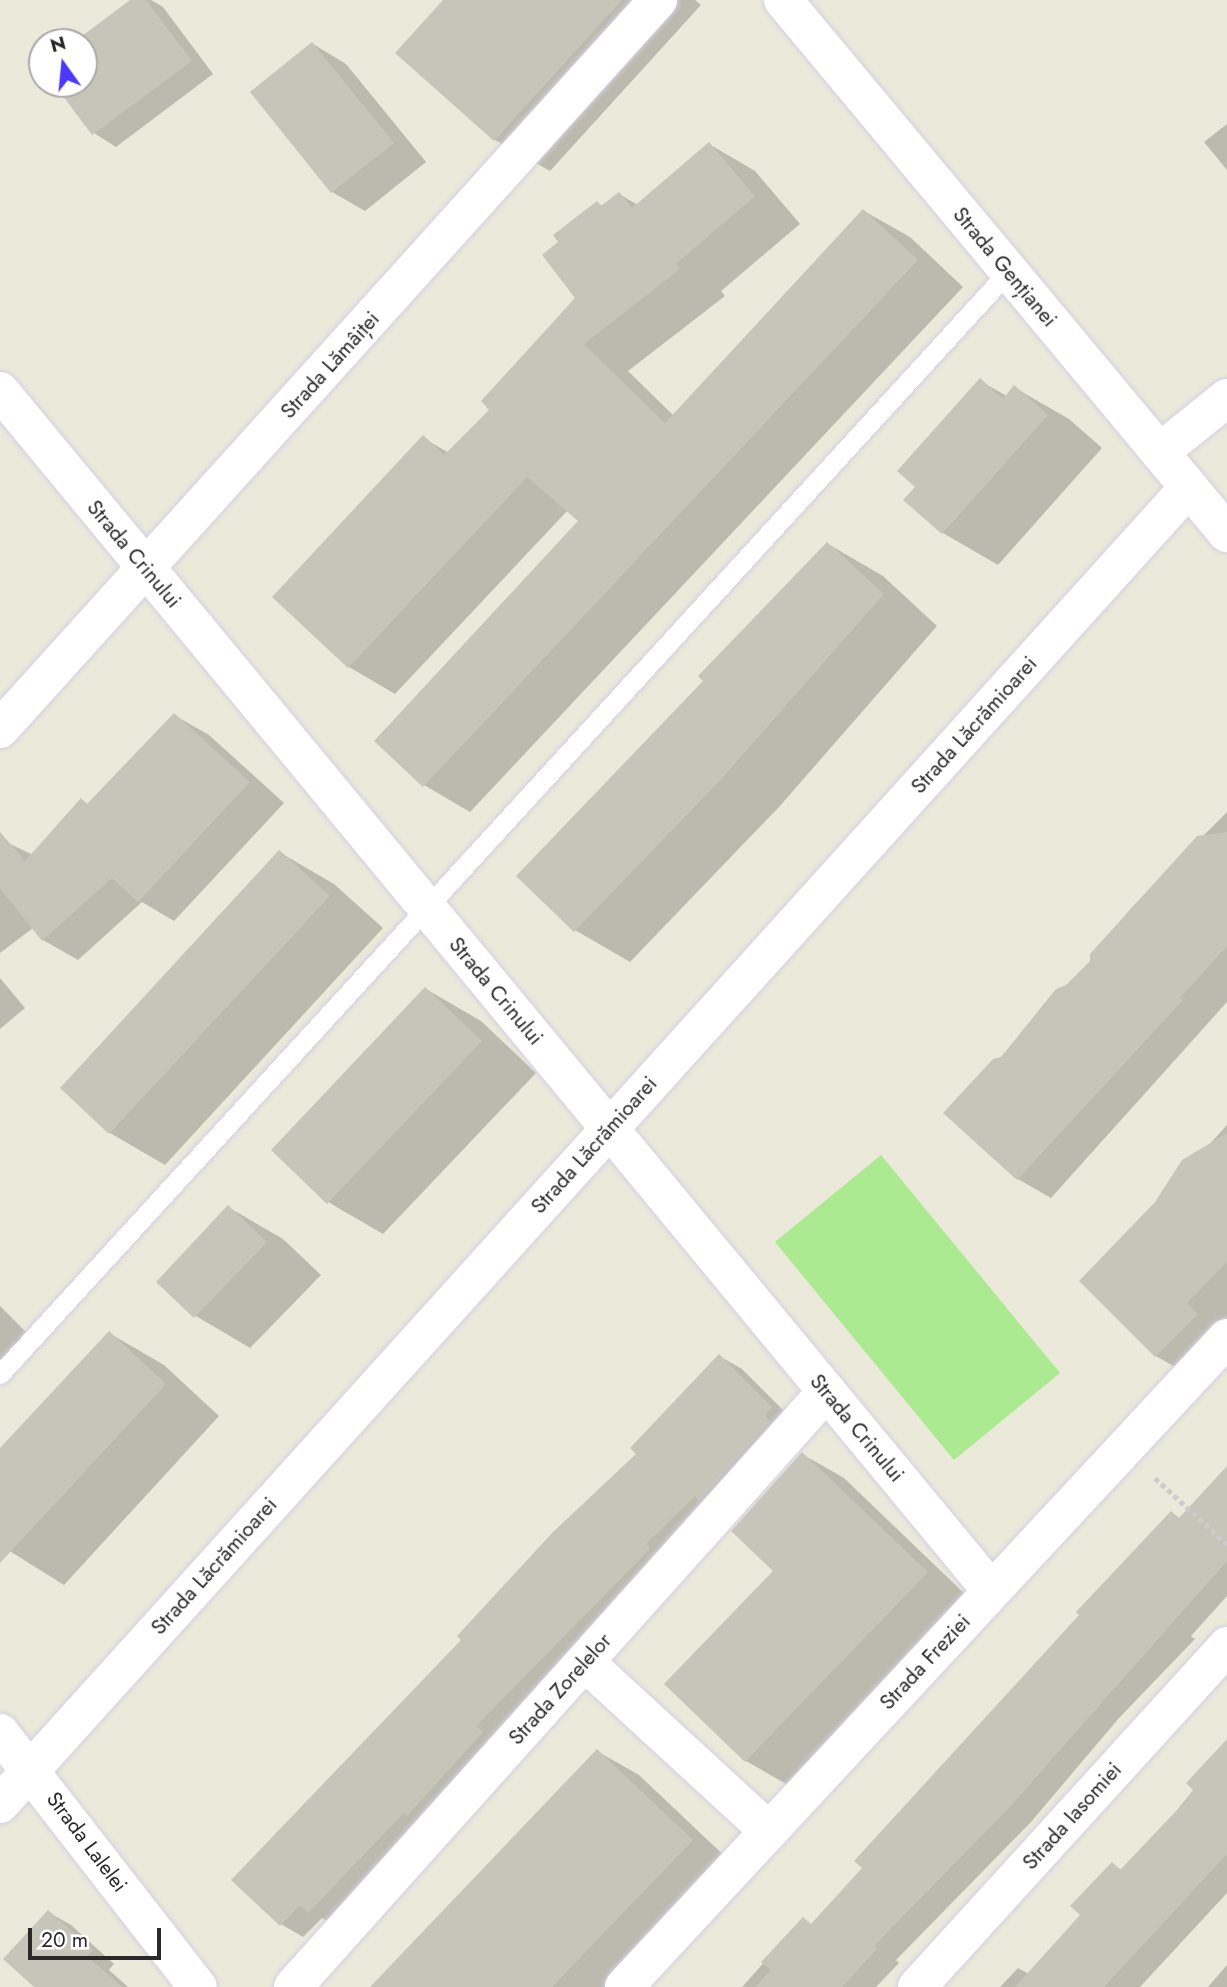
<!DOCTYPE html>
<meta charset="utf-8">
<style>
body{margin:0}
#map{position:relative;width:1227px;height:1987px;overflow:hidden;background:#ebe9da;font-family:Jost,sans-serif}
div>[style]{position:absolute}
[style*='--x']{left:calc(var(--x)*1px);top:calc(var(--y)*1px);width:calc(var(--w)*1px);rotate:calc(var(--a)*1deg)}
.pitch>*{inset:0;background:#abea91}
.shadow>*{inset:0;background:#0003}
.building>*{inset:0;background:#c7c5ba}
.path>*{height:4.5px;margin-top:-2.25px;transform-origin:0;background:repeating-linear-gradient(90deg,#ccc 0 5px,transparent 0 8.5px)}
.roads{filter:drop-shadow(0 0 2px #d1d0e2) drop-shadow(0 0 2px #d1d0e2)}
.lane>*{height:19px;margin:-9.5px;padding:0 9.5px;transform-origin:9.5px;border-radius:9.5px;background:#fff}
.street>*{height:38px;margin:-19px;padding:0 19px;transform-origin:19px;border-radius:19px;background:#fff}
span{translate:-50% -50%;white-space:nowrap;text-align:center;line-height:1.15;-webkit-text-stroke:6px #fff;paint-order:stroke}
.street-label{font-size:21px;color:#292929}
.north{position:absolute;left:28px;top:28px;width:70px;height:70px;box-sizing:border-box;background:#fff;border:2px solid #a9a9a9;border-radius:50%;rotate:345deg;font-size:19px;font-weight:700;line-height:28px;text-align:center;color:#292929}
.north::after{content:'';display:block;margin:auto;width:24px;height:32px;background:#4c38fb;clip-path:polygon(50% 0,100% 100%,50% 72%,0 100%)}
.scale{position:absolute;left:28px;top:1928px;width:133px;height:32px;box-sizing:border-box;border:4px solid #292929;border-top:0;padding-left:9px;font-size:21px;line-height:24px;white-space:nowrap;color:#292929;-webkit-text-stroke:5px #fff;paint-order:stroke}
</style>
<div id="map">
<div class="pitch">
<i style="clip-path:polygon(881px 1155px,1060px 1373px,954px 1460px,775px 1242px)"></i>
</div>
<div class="shadow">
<i style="clip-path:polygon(133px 0,151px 0,163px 7px,213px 74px,116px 147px,94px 133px,56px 84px,84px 84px,84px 42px,77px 42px)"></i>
<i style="clip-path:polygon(446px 0,695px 0,701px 5px,550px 171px,495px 140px)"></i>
<i style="clip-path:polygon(313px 44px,346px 64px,426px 162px,365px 211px,332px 192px)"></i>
<i style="clip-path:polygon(1227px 124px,1227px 170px,1204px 142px)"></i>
<i style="clip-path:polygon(709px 144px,755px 171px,800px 224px,721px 291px,725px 296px,628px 371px,674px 416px,864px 211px,910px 237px,963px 287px,470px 812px,424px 785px,580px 521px,568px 510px,395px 694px,349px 667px,275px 596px,423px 438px,449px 453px,492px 411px,577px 298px,561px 243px,597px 203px,603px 206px,619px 194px,638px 205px)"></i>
<i style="clip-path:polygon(980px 381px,1007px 396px,1015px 388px,1069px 419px,1102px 448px,998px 565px,943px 533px,905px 500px,918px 486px)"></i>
<i style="clip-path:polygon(828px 544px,883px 576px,937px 626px,779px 807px,630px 962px,575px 930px,706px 681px)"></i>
<i style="clip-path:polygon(174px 715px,209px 735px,284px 803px,174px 921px,142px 902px,78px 960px,43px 940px,33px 928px,0 953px,0 839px,33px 855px,81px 800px,89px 805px)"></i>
<i style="clip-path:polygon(1227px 812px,1227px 1002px,1051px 1198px,1018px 1179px,1002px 1058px,1092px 962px,1091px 955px,1135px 904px)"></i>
<i style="clip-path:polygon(279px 852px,334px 884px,383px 928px,165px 1165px,110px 1133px,62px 1088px)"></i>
<i style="clip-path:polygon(0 978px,25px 1008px,0 1029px)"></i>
<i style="clip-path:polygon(426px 989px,481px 1021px,536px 1073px,383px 1234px,328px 1202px)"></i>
<i style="clip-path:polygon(1227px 1125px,1227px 1325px,1189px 1375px,1156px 1356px,1156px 1203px)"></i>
<i style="clip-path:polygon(228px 1207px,283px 1239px,321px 1275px,250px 1348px,196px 1316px,158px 1282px)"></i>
<i style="clip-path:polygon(0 1306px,28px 1334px,0 1365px)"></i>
<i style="clip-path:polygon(109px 1333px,164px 1365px,219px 1416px,64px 1585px,0 1545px,0 1451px)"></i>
<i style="clip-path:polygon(719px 1356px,742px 1369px,794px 1421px,332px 1924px,322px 1918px,303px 1937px,281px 1924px,639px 1454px)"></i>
<i style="clip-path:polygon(802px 1454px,844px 1478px,968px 1597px,788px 1785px,746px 1761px,775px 1571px)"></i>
<i style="clip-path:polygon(1227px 1469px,1227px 1596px,1191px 1636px,1195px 1639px,1119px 1718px,1031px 1822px,896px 1960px,899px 1963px,876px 1987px,742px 1987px,803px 1919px,813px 1925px,1171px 1513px,1181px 1519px)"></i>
<i style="clip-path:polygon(1227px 1742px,1227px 1893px,1140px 1987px,1000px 1987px,1018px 1968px,1029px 1974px,1083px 1915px,1112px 1865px,1122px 1870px,1196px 1790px)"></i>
<i style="clip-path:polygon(597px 1751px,639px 1775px,734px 1865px,617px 1987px,373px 1987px)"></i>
<i style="clip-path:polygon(48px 1912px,71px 1925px,114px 1964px,109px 1970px,128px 1987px,37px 1987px)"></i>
<i style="clip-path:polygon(1227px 1965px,1227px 1987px,1208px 1987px)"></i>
</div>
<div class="building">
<i style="clip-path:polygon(130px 0,146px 0,192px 61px,92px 135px,54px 84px,84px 84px,84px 42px,74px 42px)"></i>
<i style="clip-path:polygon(443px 0,622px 0,494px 141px,395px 53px)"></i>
<i style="clip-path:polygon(312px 42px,394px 143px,331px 193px,250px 92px)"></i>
<i style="clip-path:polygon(709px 142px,755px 196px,676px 264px,680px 269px,584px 344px,665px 423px,863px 209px,918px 260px,423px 787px,374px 741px,578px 521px,527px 477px,348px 668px,272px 597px,423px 435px,444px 455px,489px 410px,481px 401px,575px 298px,542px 255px,558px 242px,553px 235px,597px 201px,601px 206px,619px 192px,632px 208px)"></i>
<i style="clip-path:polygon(980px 378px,1003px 399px,1014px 385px,1048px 415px,942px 534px,903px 500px,915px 487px,897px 471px)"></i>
<i style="clip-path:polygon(827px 542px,884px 594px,724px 776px,574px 932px,516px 876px,703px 681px,698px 676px)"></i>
<i style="clip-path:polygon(174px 713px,250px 782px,138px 902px,112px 878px,42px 941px,0 888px,0 832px,25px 861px,81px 798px,87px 804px)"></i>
<i style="clip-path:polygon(1227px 832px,1227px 946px,1180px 998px,1183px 1000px,1017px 1180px,943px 1113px,993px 1059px,1001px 1057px,1056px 989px,1066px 985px,1090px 961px,1090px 954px,1197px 836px)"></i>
<i style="clip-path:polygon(279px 850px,330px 896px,109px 1134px,60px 1088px)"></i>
<i style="clip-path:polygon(425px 987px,482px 1041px,327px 1204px,271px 1150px)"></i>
<i style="clip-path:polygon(1227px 1133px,1227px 1262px,1187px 1303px,1198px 1314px,1155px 1357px,1079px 1281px,1155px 1202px,1182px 1160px)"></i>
<i style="clip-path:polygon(228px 1205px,267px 1242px,194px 1318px,156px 1282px)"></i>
<i style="clip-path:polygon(109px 1331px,166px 1384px,0 1563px,0 1448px)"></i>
<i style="clip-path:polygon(719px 1354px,772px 1407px,765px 1416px,770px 1421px,699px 1501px,695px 1496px,646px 1544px,650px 1549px,476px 1726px,483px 1732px,407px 1816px,404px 1813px,308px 1913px,300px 1905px,280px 1926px,231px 1880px,461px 1640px,457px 1636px,553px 1532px,636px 1454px,630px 1448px)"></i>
<i style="clip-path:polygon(802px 1452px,928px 1572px,745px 1762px,664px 1684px,773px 1571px,731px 1531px)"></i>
<i style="clip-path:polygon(1227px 1466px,1227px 1561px,1008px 1809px,874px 1946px,877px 1949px,842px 1987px,755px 1987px,771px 1970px,761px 1962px,803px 1917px,811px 1924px,862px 1868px,854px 1861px,1079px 1615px,1076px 1612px,1171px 1511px,1179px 1518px)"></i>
<i style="clip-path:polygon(1227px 1739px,1227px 1854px,1104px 1987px,1015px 1987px,1080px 1915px,1070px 1906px,1112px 1862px,1120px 1870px,1177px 1810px,1193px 1790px,1186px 1783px)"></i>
<i style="clip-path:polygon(597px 1749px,693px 1840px,552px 1987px,370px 1987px)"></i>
<i style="clip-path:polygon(48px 1910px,93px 1950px,87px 1956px,122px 1987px,34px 1987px,3px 1959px)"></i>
</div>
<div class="path">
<i style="--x:1155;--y:1478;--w:98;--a:42.5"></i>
</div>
<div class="roads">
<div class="lane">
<i style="--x:0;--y:1374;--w:1495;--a:-47.55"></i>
</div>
<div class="street">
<i style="--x:783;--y:0;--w:694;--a:50.21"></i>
<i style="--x:0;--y:391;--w:1556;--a:50.43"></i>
<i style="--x:1160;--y:452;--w:86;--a:-38.9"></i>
<i style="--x:0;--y:729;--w:982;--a:-47.93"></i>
<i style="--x:585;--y:1662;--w:250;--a:42.6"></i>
<i style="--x:0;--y:1733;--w:322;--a:52.1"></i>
<i style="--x:0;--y:1804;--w:1774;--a:-47.92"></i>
<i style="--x:293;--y:1987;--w:800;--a:-48.14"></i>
<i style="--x:624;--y:1987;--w:886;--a:-47.1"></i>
<i style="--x:917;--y:1987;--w:461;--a:-47.7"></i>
</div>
</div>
<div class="street-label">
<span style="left:1005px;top:267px;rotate:50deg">Strada Gențianei</span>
<span style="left:330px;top:365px;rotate:-48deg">Strada Lămâiței</span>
<span style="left:134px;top:554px;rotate:50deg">Strada Crinului</span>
<span style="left:974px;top:725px;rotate:-48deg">Strada Lăcrămioarei</span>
<span style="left:496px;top:991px;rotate:50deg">Strada Crinului</span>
<span style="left:594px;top:1145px;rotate:-48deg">Strada Lăcrămioarei</span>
<span style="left:857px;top:1428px;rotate:50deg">Strada Crinului</span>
<span style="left:214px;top:1566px;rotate:-48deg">Strada Lăcrămioarei</span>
<span style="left:925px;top:1662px;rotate:-47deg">Strada Freziei</span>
<span style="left:560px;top:1689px;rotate:-48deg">Strada Zorelelor</span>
<span style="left:1072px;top:1816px;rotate:-48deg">Strada Iasomiei</span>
<span style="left:87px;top:1842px;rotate:53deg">Strada Lalelei</span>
</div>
<div class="north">N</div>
<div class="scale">20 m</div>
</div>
